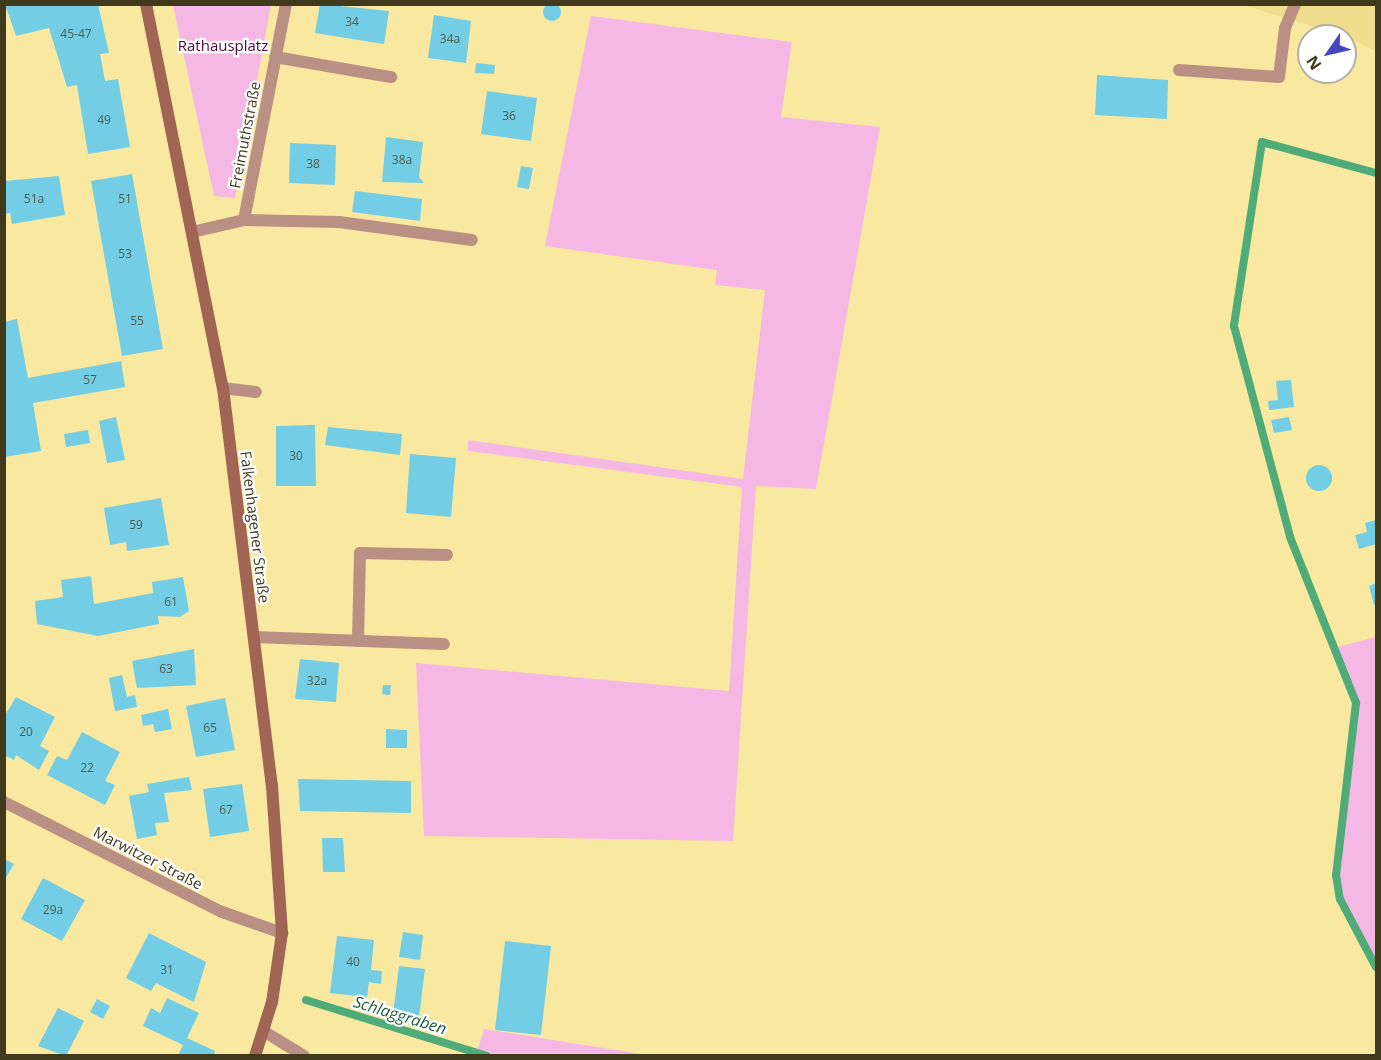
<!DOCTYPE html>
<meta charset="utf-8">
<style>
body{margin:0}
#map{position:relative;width:1381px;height:1060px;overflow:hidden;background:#f9e8a0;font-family:"Open Sans",sans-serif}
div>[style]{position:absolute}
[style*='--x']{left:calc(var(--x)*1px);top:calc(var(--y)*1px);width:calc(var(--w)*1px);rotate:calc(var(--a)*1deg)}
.built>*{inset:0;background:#f0dd8d}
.green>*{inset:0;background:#f5b8e5}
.stream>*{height:8px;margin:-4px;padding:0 4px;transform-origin:4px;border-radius:4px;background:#4fac78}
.building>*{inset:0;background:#73cde4}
.round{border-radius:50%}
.service>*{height:12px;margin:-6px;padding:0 6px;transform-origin:6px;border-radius:6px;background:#ba9084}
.minor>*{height:12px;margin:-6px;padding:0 6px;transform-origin:6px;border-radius:6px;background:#ba9084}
.secondary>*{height:12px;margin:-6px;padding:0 6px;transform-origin:6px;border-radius:6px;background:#a06555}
span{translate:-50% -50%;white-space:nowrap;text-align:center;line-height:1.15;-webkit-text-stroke:4.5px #fff;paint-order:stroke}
.number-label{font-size:12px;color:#4d5e4e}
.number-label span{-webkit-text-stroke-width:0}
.park-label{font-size:15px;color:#4d0742}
.street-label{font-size:15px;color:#40391c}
.water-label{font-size:16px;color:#195d3a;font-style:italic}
.frame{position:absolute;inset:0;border:6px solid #40391c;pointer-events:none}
.north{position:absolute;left:1297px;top:24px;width:60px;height:60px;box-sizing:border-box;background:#fff;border:2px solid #b3b0a4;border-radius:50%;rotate:236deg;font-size:16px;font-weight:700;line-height:24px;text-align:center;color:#40391c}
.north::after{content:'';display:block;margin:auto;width:21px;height:27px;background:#4547bc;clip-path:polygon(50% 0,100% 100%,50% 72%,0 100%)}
</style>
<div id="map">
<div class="built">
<i style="clip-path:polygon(1243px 5px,1376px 5px,1376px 51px,1345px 36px)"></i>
</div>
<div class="green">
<i style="clip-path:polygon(173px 5px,271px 5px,235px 198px,214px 196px)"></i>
<i style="clip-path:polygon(591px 16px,792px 42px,781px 117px,880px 127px,816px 489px,756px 486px,733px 841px,424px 836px,416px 663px,729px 691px,742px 487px,468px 451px,468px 440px,743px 479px,765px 290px,715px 285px,717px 270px,545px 246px)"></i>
<i style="clip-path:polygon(1376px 637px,1376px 967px,1340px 899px,1336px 875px,1356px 703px,1337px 647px)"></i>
<i style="clip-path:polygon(484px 1029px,647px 1055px,476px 1055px)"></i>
</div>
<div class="stream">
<i style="--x:1376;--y:173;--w:118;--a:-164.8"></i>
<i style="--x:1262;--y:142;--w:186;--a:98.7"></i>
<i style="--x:1234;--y:326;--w:218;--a:75.1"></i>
<i style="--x:1290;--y:537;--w:179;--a:68.3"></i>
<i style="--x:1356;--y:703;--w:173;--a:96.6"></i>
<i style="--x:1336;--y:875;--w:24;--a:81"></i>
<i style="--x:1340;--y:899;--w:77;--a:62.1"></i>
<i style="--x:306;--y:1000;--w:189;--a:17.2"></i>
</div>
<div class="building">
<i class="round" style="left:543px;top:3px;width:18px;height:18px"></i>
<i style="clip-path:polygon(5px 4px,98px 4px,109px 53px,100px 54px,105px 81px,118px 79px,130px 147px,88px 154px,77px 85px,67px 87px,49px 28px,16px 36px)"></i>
<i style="clip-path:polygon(320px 4px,389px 11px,384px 44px,315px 33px)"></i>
<i style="clip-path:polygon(434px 15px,471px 21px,466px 63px,428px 58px)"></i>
<i style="clip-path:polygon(476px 63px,495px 65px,494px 74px,475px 73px)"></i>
<i style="clip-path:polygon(1097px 75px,1168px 80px,1167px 119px,1095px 115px)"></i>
<i style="clip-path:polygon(487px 91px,537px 98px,531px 141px,481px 134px)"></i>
<i style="clip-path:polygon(386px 137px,423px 142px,419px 177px,424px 183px,382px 182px)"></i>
<i style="clip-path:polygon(290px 143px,336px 145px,335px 185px,289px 183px)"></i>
<i style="clip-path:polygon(521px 166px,533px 168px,529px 189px,517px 187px)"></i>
<i style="clip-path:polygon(132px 174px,163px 349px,122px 356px,91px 181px)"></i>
<i style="clip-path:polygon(59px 176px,65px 215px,12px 224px,10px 213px,4px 214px,4px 181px)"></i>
<i style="clip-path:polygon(355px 191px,422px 199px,420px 221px,352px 212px)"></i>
<i style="clip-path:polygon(17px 319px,28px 378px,121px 361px,125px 387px,33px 403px,41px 451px,4px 457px,4px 322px)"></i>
<i style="clip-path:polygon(1291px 380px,1294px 407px,1269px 410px,1268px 401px,1278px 400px,1276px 381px)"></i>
<i style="clip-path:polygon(116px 417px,125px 460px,107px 463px,99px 421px)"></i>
<i style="clip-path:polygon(1289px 417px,1292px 430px,1274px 433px,1271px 420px)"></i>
<i style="clip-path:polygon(315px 425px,316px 486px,276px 486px,276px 426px)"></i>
<i style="clip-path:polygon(328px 427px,402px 434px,400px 455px,325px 445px)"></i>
<i style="clip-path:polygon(88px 430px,90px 443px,66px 447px,64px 434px)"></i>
<i style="clip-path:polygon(410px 454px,456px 458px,451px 517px,406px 513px)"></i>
<i class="round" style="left:1306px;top:465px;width:26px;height:26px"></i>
<i style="clip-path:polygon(161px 498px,169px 545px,127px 551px,126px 542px,110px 545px,104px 508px)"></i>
<i style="clip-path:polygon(1376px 520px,1376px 544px,1359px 549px,1355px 535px,1367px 532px,1365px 523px)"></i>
<i style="clip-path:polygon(91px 576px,94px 604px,153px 593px,152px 582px,183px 577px,189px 611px,180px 617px,158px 616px,159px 624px,98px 636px,37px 624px,35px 601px,63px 597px,61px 580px)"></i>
<i style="clip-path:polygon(1376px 583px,1376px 604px,1374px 605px,1369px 586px)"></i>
<i style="clip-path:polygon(194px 649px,196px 685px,137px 688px,132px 661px)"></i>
<i style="clip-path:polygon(300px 659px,339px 663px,336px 702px,295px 699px)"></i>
<i style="clip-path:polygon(122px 675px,127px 697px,135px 695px,137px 707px,115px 711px,109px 678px)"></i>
<i style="clip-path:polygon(383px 685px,391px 685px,390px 695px,382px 694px)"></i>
<i style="clip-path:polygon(16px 697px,55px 717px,40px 746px,49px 751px,39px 770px,16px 755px,14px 760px,4px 755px,4px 717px)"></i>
<i style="clip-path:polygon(225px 698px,235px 750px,196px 757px,186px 706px)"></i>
<i style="clip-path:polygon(168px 709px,172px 729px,155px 732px,153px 724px,143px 726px,141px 715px)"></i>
<i style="clip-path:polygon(386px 729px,407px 730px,407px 748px,386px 748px)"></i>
<i style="clip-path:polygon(82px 732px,120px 752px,105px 781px,115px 785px,105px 805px,47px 775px,57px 756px,67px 760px)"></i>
<i style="clip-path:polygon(189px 777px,192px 790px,164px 793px,169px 822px,155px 823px,157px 835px,137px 839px,129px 796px,149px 792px,147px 784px)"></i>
<i style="clip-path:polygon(298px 779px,411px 781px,411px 813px,300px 811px)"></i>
<i style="clip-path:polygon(242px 784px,249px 831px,210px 837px,203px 789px)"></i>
<i style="clip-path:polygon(322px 838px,343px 838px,345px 872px,323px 872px)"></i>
<i style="clip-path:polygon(4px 859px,14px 864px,4px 881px)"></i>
<i style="clip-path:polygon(43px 878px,85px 900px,62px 941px,21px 919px)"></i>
<i style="clip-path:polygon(403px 932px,423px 935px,420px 960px,399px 957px)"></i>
<i style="clip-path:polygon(149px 933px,206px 962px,194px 1002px,156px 983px,151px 991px,126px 978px)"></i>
<i style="clip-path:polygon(337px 936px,374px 940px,371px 970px,382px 971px,381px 984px,369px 982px,367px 997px,330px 993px)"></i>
<i style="clip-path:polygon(505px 941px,551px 946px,541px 1035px,495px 1030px)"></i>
<i style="clip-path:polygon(399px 966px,425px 969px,419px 1017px,393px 1014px)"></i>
<i style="clip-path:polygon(167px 998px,199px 1013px,187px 1038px,215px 1051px,213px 1056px,178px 1056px,183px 1045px,143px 1026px,151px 1008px,160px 1013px)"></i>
<i style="clip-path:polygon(97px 999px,110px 1006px,103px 1019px,90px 1012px)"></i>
<i style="clip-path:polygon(58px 1008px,84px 1021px,66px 1056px,38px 1046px)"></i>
</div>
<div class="service">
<i style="--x:275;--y:57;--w:118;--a:9.8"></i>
<i style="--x:1179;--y:70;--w:100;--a:4"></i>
<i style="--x:1279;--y:77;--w:49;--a:-83"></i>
<i style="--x:1285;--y:28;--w:26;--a:-67"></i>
<i style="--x:244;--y:220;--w:95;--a:1.2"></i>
<i style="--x:339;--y:222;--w:134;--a:7.7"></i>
<i style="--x:223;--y:388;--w:33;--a:7"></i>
<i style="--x:254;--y:637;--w:190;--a:2.1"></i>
<i style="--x:358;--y:641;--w:88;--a:-88.7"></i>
<i style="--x:360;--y:553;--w:87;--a:1.3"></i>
</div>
<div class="minor">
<i style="--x:192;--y:232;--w:53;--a:-13"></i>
<i style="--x:244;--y:220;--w:220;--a:-79"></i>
<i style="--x:4;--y:802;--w:244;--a:26.8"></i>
<i style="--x:222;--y:912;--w:64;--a:19.3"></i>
<i style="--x:265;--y:1032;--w:46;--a:31.6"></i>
</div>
<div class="secondary">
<i style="--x:146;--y:4;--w:392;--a:78.7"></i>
<i style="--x:223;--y:388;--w:401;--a:83"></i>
<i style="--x:272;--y:786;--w:147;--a:86.1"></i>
<i style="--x:282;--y:933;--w:70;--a:98.2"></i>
<i style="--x:272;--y:1002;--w:57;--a:107.5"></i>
</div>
<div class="number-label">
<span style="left:352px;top:22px">34</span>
<span style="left:76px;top:34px">45-47</span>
<span style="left:450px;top:39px">34a</span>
<span style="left:509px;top:116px">36</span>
<span style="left:104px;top:120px">49</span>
<span style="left:402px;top:160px">38a</span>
<span style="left:313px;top:164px">38</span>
<span style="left:34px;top:199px">51a</span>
<span style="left:125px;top:199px">51</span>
<span style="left:125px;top:254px">53</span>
<span style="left:137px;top:321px">55</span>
<span style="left:90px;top:380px">57</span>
<span style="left:296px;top:456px">30</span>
<span style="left:136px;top:525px">59</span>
<span style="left:171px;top:602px">61</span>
<span style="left:166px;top:669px">63</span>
<span style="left:317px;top:681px">32a</span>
<span style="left:210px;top:728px">65</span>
<span style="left:26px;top:732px">20</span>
<span style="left:87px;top:768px">22</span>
<span style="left:226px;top:810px">67</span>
<span style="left:53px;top:910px">29a</span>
<span style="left:353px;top:962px">40</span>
<span style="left:167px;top:970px">31</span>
</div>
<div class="park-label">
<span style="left:223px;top:46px">Rathausplatz</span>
</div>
<div class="street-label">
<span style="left:245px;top:135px;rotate:-79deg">Freimuthstraße</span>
<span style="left:255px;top:527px;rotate:83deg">Falkenhagener Straße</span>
<span style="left:148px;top:858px;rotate:27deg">Marwitzer Straße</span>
</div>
<div class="water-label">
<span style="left:400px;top:1015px;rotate:17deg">Schlaggraben</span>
</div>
<div class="frame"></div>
<div class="north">N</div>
</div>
